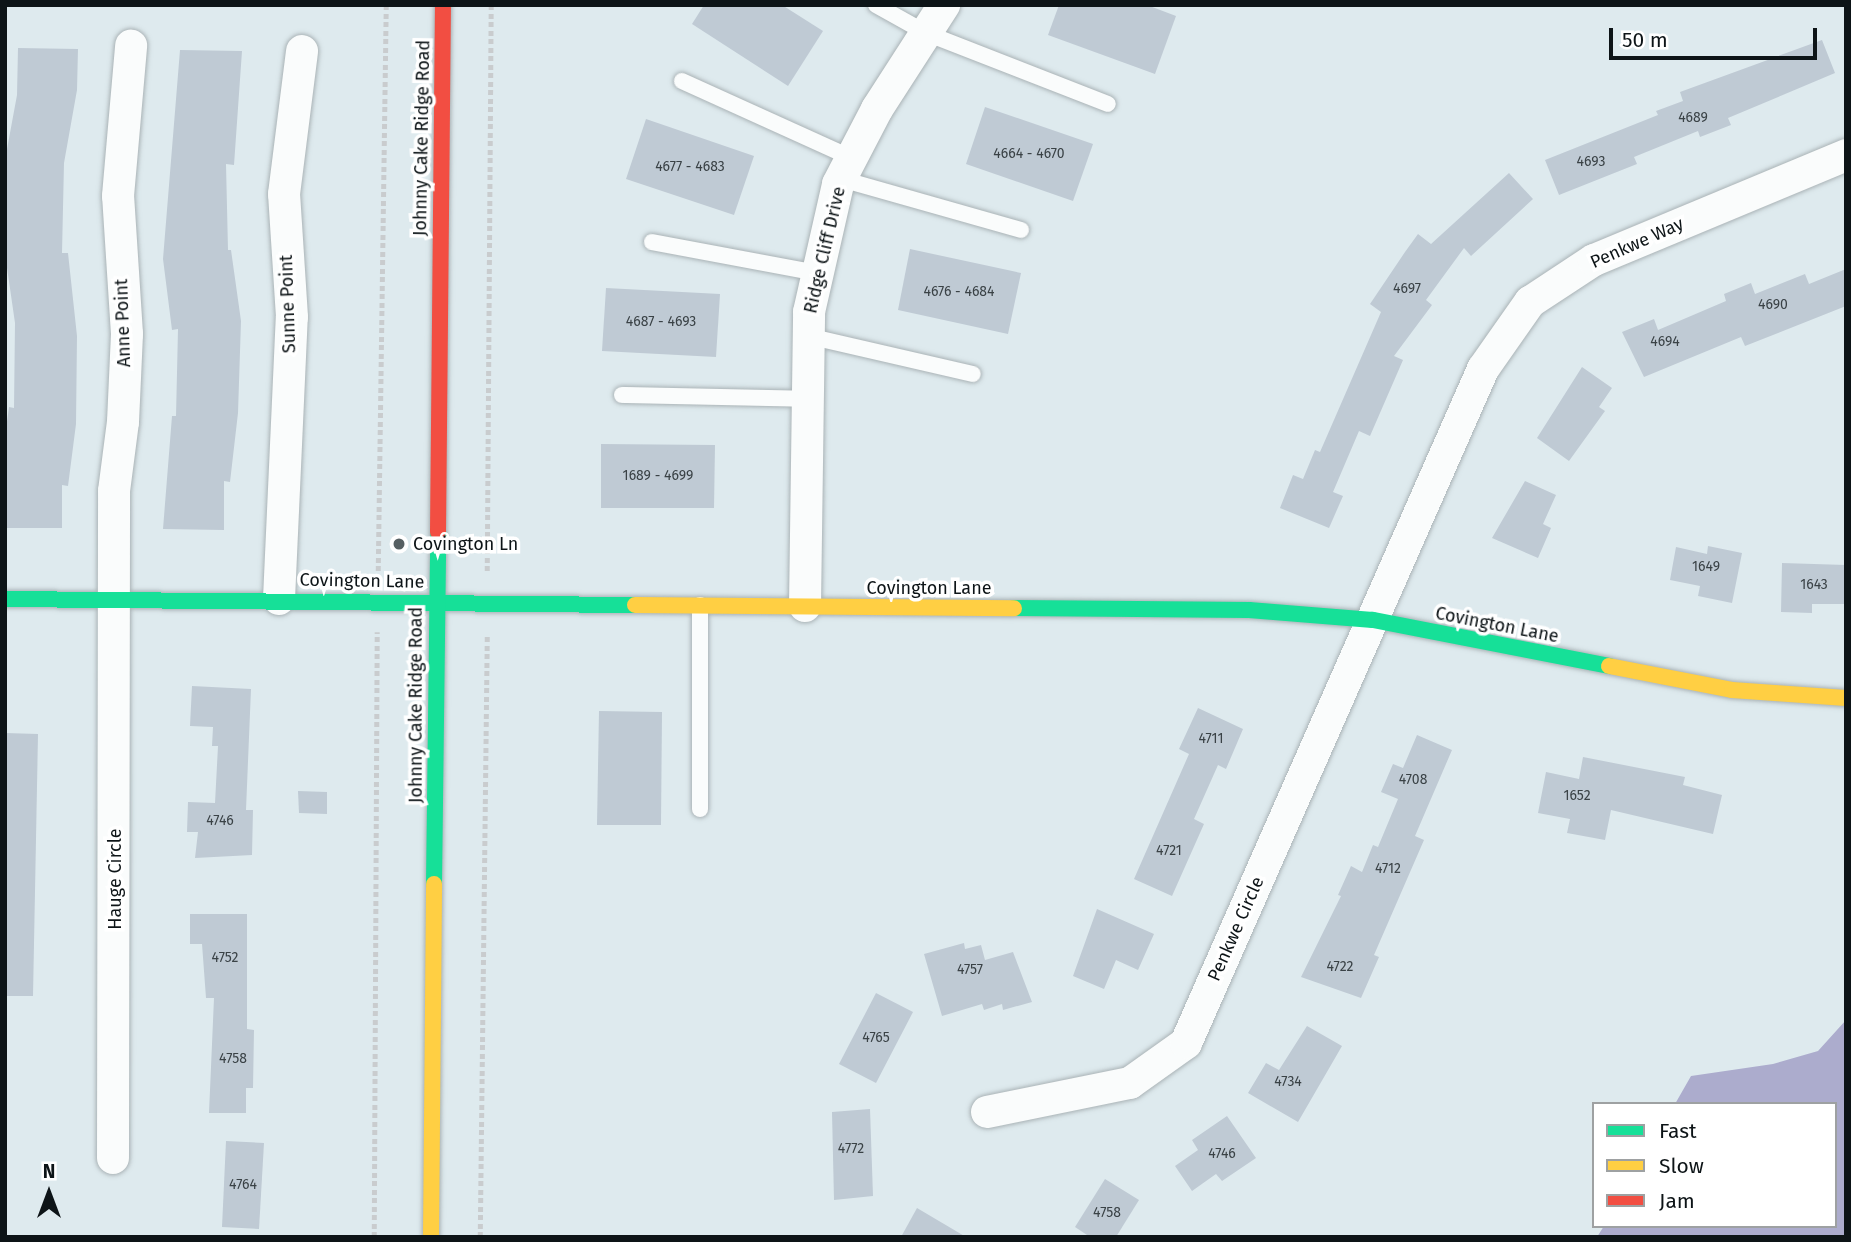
<!DOCTYPE html>
<style>
body{margin:0}
#map{position:relative;width:1851px;height:1242px;overflow:hidden;background:#deeaee;font-family:"Fira Sans",sans-serif}
div>[style]{position:absolute}
[style*='--x']{left:calc(var(--x)*1px);top:calc(var(--y)*1px);width:calc(var(--w)*1px);rotate:calc(var(--a)*1deg)}
.water>*{inset:0;background:#acaccd}
.building>*{inset:0;background:#bfcad4}
.path>*{height:4.5px;margin-top:-2.25px;transform-origin:0;background:repeating-linear-gradient(90deg,#c9ccce 0 5px,transparent 0 8.5px)}
.roads{filter:drop-shadow(0 0 2px #aab3b6) drop-shadow(0 0 2px #aab3b6)}
.lane>*{height:16px;margin:-8px;padding:0 8px;transform-origin:8px;border-radius:8px;background:#fafcfc}
.street>*{height:32px;margin:-16px;padding:0 16px;transform-origin:16px;border-radius:16px;background:#fafcfc}
.fast>*{height:16px;margin:-8px;padding:0 8px;transform-origin:8px;border-radius:8px;background:#16e098}
.slow>*{height:16px;margin:-8px;padding:0 8px;transform-origin:8px;border-radius:8px;background:#ffcf43}
.jam>*{height:16px;margin:-8px;padding:0 8px;transform-origin:8px;border-radius:8px;background:#f24e42}
.dots>*{width:19px;height:19px;translate:-50% -50%;box-sizing:border-box;border:4px solid #fff;border-radius:50%}
span{translate:-50% -50%;white-space:nowrap;text-align:center;line-height:1.15;-webkit-text-stroke:7px #fff;paint-order:stroke}
.number-label{font-size:14px;color:#3a4246}
.number-label span{-webkit-text-stroke-width:0}
.street-label{font-size:18px;color:#0d1417}
.poi-label{font-size:18px;color:#0d1417}
.left{translate:0 -50%;text-align:left}
.frame{position:absolute;inset:0;border:7px solid #0d1417;pointer-events:none}
.legend{position:absolute;left:1592px;top:1102px;width:245px;height:126px;box-sizing:border-box;background:#fff;border:2px solid #9ea1a2;margin:0;padding:9px 12px;list-style:none;font-size:21px;color:#0d1417}
.legend li{display:flex;align-items:center;gap:14px;height:35px}
.legend b{width:35px;border:2px solid #9ea1a2}
.north{position:absolute;left:14px;top:1158px;width:70px;height:70px;-webkit-text-stroke:5px #fff;paint-order:stroke;rotate:0deg;font-size:19px;font-weight:700;line-height:28px;text-align:center;color:#0d1417}
.north::after{content:'';display:block;margin:auto;width:24px;height:32px;background:#0d1417;clip-path:polygon(50% 0,100% 100%,50% 72%,0 100%)}
.scale{position:absolute;left:1609px;top:28px;width:208px;height:32px;box-sizing:border-box;border:4px solid #0d1417;border-top:0;padding-left:9px;font-size:21px;line-height:24px;white-space:nowrap;color:#0d1417;-webkit-text-stroke:5px #fff;paint-order:stroke}
</style>
<div id="map">
<div class="water">
<i style="clip-path:polygon(1846px 1020px,1846px 1237px,1597px 1237px,1604px 1226px,1835px 1226px,1835px 1104px,1675px 1104px,1691px 1076px,1773px 1064px,1818px 1051px)"></i>
</div>
<div class="building">
<i style="clip-path:polygon(704px 5px,782px 5px,823px 31px,788px 86px,692px 24px)"></i>
<i style="clip-path:polygon(1059px 5px,1147px 5px,1176px 16px,1155px 74px,1048px 35px)"></i>
<i style="clip-path:polygon(1822px 40px,1835px 73px,1728px 118px,1731px 125px,1700px 137px,1698px 131px,1634px 157px,1637px 164px,1559px 195px,1545px 160px,1658px 115px,1656px 111px,1683px 101px,1680px 92px)"></i>
<i style="clip-path:polygon(18px 48px,78px 49px,77px 90px,64px 163px,62px 253px,68px 253px,77px 336px,76px 424px,68px 486px,62px 485px,62px 528px,5px 528px,5px 436px,9px 407px,14px 408px,15px 323px,5px 254px,5px 160px,17px 95px)"></i>
<i style="clip-path:polygon(180px 50px,242px 51px,234px 165px,226px 164px,228px 250px,231px 250px,241px 321px,238px 413px,230px 482px,224px 481px,224px 530px,163px 529px,172px 416px,176px 416px,178px 329px,172px 330px,163px 259px)"></i>
<i style="clip-path:polygon(985px 107px,1093px 144px,1073px 201px,966px 164px)"></i>
<i style="clip-path:polygon(646px 119px,754px 156px,734px 215px,626px 179px)"></i>
<i style="clip-path:polygon(1509px 173px,1533px 199px,1471px 256px,1464px 248px,1426px 300px,1432px 305px,1394px 356px,1403px 360px,1370px 436px,1359px 431px,1333px 492px,1343px 496px,1329px 528px,1280px 508px,1293px 475px,1303px 479px,1315px 450px,1320px 452px,1381px 312px,1370px 304px,1405px 252px,1418px 234px,1431px 244px)"></i>
<i style="clip-path:polygon(910px 249px,1021px 273px,1008px 334px,898px 310px)"></i>
<i style="clip-path:polygon(1846px 269px,1846px 306px,1745px 346px,1741px 337px,1644px 377px,1622px 332px,1654px 319px,1658px 330px,1726px 301px,1724px 294px,1751px 283px,1755px 294px,1805px 274px,1809px 284px)"></i>
<i style="clip-path:polygon(606px 288px,720px 294px,716px 357px,602px 351px)"></i>
<i style="clip-path:polygon(1582px 367px,1612px 388px,1599px 407px,1605px 411px,1569px 461px,1537px 438px)"></i>
<i style="clip-path:polygon(601px 444px,715px 445px,714px 508px,601px 508px)"></i>
<i style="clip-path:polygon(1525px 481px,1556px 495px,1543px 524px,1551px 528px,1538px 558px,1492px 538px)"></i>
<i style="clip-path:polygon(1708px 546px,1742px 553px,1732px 603px,1698px 596px,1700px 586px,1670px 580px,1676px 547px,1707px 554px)"></i>
<i style="clip-path:polygon(1782px 563px,1846px 565px,1846px 604px,1812px 604px,1812px 613px,1781px 612px)"></i>
<i style="clip-path:polygon(192px 686px,251px 689px,246px 810px,253px 810px,252px 855px,195px 858px,198px 832px,187px 832px,188px 802px,215px 803px,218px 746px,212px 746px,213px 727px,190px 726px)"></i>
<i style="clip-path:polygon(1198px 708px,1243px 729px,1226px 769px,1218px 765px,1194px 819px,1204px 824px,1172px 896px,1134px 879px,1189px 754px,1179px 749px)"></i>
<i style="clip-path:polygon(599px 711px,662px 712px,661px 825px,597px 825px)"></i>
<i style="clip-path:polygon(5px 733px,38px 734px,33px 996px,5px 996px)"></i>
<i style="clip-path:polygon(1417px 735px,1452px 750px,1415px 836px,1424px 840px,1374px 955px,1379px 957px,1361px 998px,1301px 977px,1341px 896px,1338px 895px,1351px 866px,1362px 872px,1373px 845px,1378px 847px,1398px 799px,1381px 792px,1393px 764px,1403px 768px)"></i>
<i style="clip-path:polygon(1583px 757px,1685px 777px,1683px 785px,1722px 795px,1713px 834px,1611px 810px,1605px 840px,1567px 833px,1570px 819px,1538px 813px,1546px 772px,1579px 779px)"></i>
<i style="clip-path:polygon(298px 791px,327px 792px,327px 814px,299px 813px)"></i>
<i style="clip-path:polygon(1097px 909px,1154px 934px,1138px 970px,1116px 960px,1104px 989px,1073px 976px)"></i>
<i style="clip-path:polygon(190px 914px,247px 914px,247px 1029px,254px 1030px,253px 1088px,246px 1088px,246px 1113px,209px 1113px,214px 998px,206px 998px,202px 944px,190px 944px)"></i>
<i style="clip-path:polygon(964px 943px,965px 949px,981px 945px,985px 960px,1013px 952px,1032px 1002px,1003px 1010px,1002px 1004px,984px 1010px,982px 1004px,942px 1016px,924px 954px)"></i>
<i style="clip-path:polygon(876px 993px,913px 1012px,876px 1083px,839px 1064px)"></i>
<i style="clip-path:polygon(1307px 1026px,1342px 1046px,1298px 1122px,1248px 1093px,1266px 1063px,1279px 1070px)"></i>
<i style="clip-path:polygon(870px 1109px,873px 1196px,834px 1200px,832px 1112px)"></i>
<i style="clip-path:polygon(1227px 1116px,1256px 1158px,1222px 1181px,1216px 1174px,1192px 1191px,1175px 1166px,1198px 1150px,1192px 1140px)"></i>
<i style="clip-path:polygon(226px 1141px,264px 1143px,259px 1229px,222px 1227px)"></i>
<i style="clip-path:polygon(1105px 1179px,1139px 1200px,1116px 1237px,1090px 1237px,1075px 1227px)"></i>
<i style="clip-path:polygon(917px 1208px,966px 1237px,901px 1237px)"></i>
</div>
<div class="path">
<i style="--x:378;--y:571;--w:566;--a:-89.19"></i>
<i style="--x:487;--y:571;--w:566;--a:-89.6"></i>
<i style="--x:374;--y:1237;--w:605;--a:-89.72"></i>
<i style="--x:480;--y:1237;--w:601;--a:-89.33"></i>
</div>
<div class="roads">
<div class="lane">
<i style="--x:876;--y:5;--w:57;--a:29.2"></i>
<i style="--x:926;--y:33;--w:195;--a:21.3"></i>
<i style="--x:682;--y:81;--w:187;--a:24.4"></i>
<i style="--x:841;--y:179;--w:187;--a:15.8"></i>
<i style="--x:652;--y:242;--w:169;--a:10.6"></i>
<i style="--x:808;--y:336;--w:169;--a:13"></i>
<i style="--x:622;--y:395;--w:186;--a:1.2"></i>
<i style="--x:700;--y:605;--w:204;--a:90"></i>
</div>
<div class="street">
<i style="--x:279;--y:599;--w:282;--a:-87.4"></i>
<i style="--x:292;--y:317;--w:123;--a:-93.7"></i>
<i style="--x:284;--y:194;--w:144;--a:-82.8"></i>
<i style="--x:805;--y:606;--w:294;--a:-89.2"></i>
<i style="--x:809;--y:312;--w:131;--a:-77.2"></i>
<i style="--x:838;--y:184;--w:85;--a:-62.5"></i>
<i style="--x:877;--y:109;--w:124;--a:-57.2"></i>
<i style="--x:987;--y:1112;--w:146;--a:-11.5"></i>
<i style="--x:1130;--y:1083;--w:69;--a:-35.5"></i>
<i style="--x:1186;--y:1043;--w:737;--a:-66.22"></i>
<i style="--x:1483;--y:369;--w:82;--a:-55"></i>
<i style="--x:1530;--y:302;--w:77;--a:-33.3"></i>
<i style="--x:1594;--y:260;--w:273;--a:-22.6"></i>
<i style="--x:113;--y:1158;--w:667;--a:-89.91"></i>
<i style="--x:114;--y:491;--w:70;--a:-82.6"></i>
<i style="--x:123;--y:422;--w:88;--a:-87.4"></i>
<i style="--x:127;--y:334;--w:138;--a:-93.7"></i>
<i style="--x:118;--y:196;--w:151;--a:-85"></i>
</div>
<div class="fast">
<i style="--x:5;--y:599;--w:630;--a:0.55"></i>
<i style="--x:1014;--y:608;--w:235;--a:0.5"></i>
<i style="--x:1249;--y:610;--w:124;--a:4.6"></i>
<i style="--x:1373;--y:620;--w:240;--a:11"></i>
<i style="--x:434;--y:884;--w:352;--a:-89.3"></i>
</div>
<div class="slow">
<i style="--x:635;--y:605;--w:379;--a:0.5"></i>
<i style="--x:1609;--y:666;--w:125;--a:11"></i>
<i style="--x:1732;--y:690;--w:114;--a:4"></i>
<i style="--x:431;--y:1237;--w:353;--a:-89.5"></i>
</div>
<div class="jam">
<i style="--x:438;--y:532;--w:527;--a:-89.46"></i>
</div>
</div>
<div class="dots">
<i style="left:399px;top:544px;background:#565f62"></i>
</div>
<div class="number-label">
<span style="left:1693px;top:118px">4689</span>
<span style="left:1029px;top:154px">4664 - 4670</span>
<span style="left:1591px;top:162px">4693</span>
<span style="left:690px;top:167px">4677 - 4683</span>
<span style="left:1407px;top:289px">4697</span>
<span style="left:959px;top:292px">4676 - 4684</span>
<span style="left:1773px;top:305px">4690</span>
<span style="left:661px;top:322px">4687 - 4693</span>
<span style="left:1665px;top:342px">4694</span>
<span style="left:658px;top:476px">1689 - 4699</span>
<span style="left:1706px;top:567px">1649</span>
<span style="left:1814px;top:585px">1643</span>
<span style="left:1211px;top:739px">4711</span>
<span style="left:1413px;top:780px">4708</span>
<span style="left:1577px;top:796px">1652</span>
<span style="left:220px;top:821px">4746</span>
<span style="left:1169px;top:851px">4721</span>
<span style="left:1388px;top:869px">4712</span>
<span style="left:225px;top:958px">4752</span>
<span style="left:1340px;top:967px">4722</span>
<span style="left:970px;top:970px">4757</span>
<span style="left:876px;top:1038px">4765</span>
<span style="left:233px;top:1059px">4758</span>
<span style="left:1288px;top:1082px">4734</span>
<span style="left:851px;top:1149px">4772</span>
<span style="left:1222px;top:1154px">4746</span>
<span style="left:243px;top:1185px">4764</span>
<span style="left:1107px;top:1213px">4758</span>
</div>
<div class="street-label">
<span style="left:422px;top:138px;rotate:-89deg">Johnny Cake Ridge Road</span>
<span style="left:1637px;top:243px;rotate:-24deg">Penkwe Way</span>
<span style="left:825px;top:250px;rotate:-77deg">Ridge Cliff Drive</span>
<span style="left:288px;top:304px;rotate:-92deg">Sunne Point</span>
<span style="left:123px;top:323px;rotate:-92deg">Anne Point</span>
<span style="left:362px;top:581px;rotate:1deg">Covington Lane</span>
<span style="left:929px;top:588px">Covington Lane</span>
<span style="left:1497px;top:625px;rotate:11deg">Covington Lane</span>
<span style="left:416px;top:705px;rotate:-90deg">Johnny Cake Ridge Road</span>
<span style="left:115px;top:879px;rotate:-90deg">Hauge Circle</span>
<span style="left:1236px;top:929px;rotate:-66deg">Penkwe Circle</span>
</div>
<div class="poi-label">
<span class="left" style="left:413px;top:544px">Covington Ln</span>
</div>
<div class="frame"></div>
<ul class="legend">
<li><b style="height:9px;background:#16e098"></b>Fast</li>
<li><b style="height:9px;background:#ffcf43"></b>Slow</li>
<li><b style="height:9px;background:#f24e42"></b>Jam</li>
</ul>
<div class="north">N</div>
<div class="scale">50 m</div>
</div>
